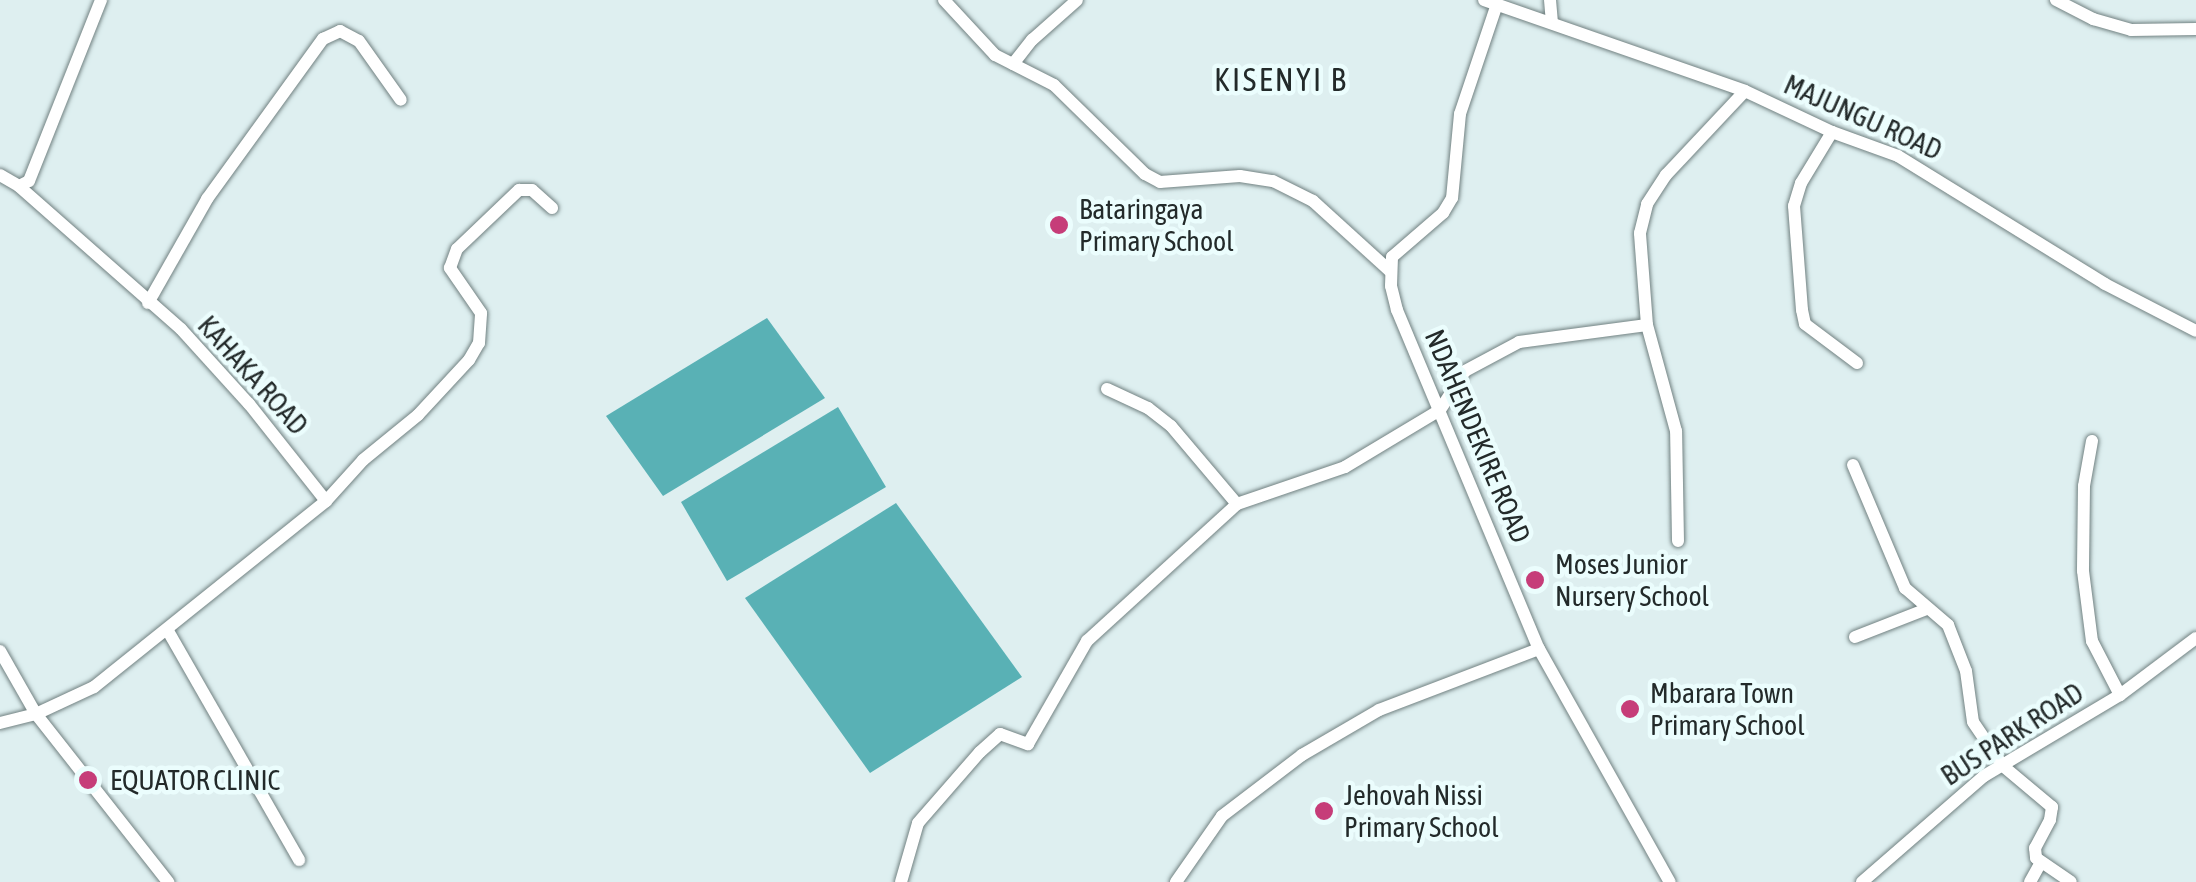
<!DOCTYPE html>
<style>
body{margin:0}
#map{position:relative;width:2196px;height:882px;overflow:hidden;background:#deeff0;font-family:"Asap Condensed",sans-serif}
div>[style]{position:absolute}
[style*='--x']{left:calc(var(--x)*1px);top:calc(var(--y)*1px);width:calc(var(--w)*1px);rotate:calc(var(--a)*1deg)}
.water>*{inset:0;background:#59b1b5}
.roads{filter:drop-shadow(0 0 2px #718181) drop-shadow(0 0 2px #718181)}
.minor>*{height:12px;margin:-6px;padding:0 6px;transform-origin:6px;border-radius:6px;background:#fff}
.dots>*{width:28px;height:28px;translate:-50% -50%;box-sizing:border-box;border:5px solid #ebfdfd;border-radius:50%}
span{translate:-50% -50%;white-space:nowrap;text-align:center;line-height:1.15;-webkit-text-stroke:9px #ebfdfd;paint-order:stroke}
.street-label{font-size:28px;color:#232a2a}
.poi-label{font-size:28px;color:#232a2a}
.left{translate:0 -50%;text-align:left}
.quarter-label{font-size:32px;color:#232a2a;letter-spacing:2.5px}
</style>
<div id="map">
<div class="water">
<i style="clip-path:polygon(767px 318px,825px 398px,663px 496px,606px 416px)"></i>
<i style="clip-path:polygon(838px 407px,886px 487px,727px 581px,681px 502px)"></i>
<i style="clip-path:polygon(896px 503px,1022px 677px,870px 773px,745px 598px)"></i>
</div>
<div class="roads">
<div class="minor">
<i style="--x:944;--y:0;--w:75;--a:47.2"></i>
<i style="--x:995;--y:55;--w:66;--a:27"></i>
<i style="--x:1054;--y:85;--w:127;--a:44.4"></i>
<i style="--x:1145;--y:174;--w:17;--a:28"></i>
<i style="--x:1160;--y:182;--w:80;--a:-4.3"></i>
<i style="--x:1240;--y:176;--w:33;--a:9"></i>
<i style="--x:1273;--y:181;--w:45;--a:26.6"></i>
<i style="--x:1313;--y:201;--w:104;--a:42.3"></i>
<i style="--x:1484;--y:0;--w:276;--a:19.2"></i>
<i style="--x:1745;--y:91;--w:96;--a:25.2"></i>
<i style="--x:1832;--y:132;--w:70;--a:20"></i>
<i style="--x:1898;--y:156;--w:243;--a:31.7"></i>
<i style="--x:2105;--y:284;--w:102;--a:27.3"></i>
<i style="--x:1550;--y:0;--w:21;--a:85"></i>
<i style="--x:2056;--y:0;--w:42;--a:27.2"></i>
<i style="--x:2093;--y:19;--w:40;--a:16"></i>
<i style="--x:2131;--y:30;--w:65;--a:-0.9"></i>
<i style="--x:1497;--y:4;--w:116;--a:108.6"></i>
<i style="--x:1460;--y:114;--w:84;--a:95.4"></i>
<i style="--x:1452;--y:198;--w:17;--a:121"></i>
<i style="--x:1443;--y:213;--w:67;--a:139.2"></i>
<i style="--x:1392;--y:257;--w:29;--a:92"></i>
<i style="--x:1391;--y:286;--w:25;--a:76"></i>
<i style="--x:1397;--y:310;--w:368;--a:67.3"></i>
<i style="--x:1539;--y:649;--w:267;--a:60.7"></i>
<i style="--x:1013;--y:64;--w:31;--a:-52"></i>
<i style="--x:1032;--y:40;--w:60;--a:-41.6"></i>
<i style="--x:1832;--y:132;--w:60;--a:121.3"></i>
<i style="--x:1801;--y:183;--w:24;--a:107"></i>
<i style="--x:1794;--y:206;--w:104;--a:85.6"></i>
<i style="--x:1802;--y:310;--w:14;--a:78"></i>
<i style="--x:1805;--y:324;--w:65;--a:36.9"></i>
<i style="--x:0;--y:175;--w:22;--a:30"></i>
<i style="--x:148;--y:303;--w:120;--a:-60.4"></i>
<i style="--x:207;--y:199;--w:198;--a:-54.1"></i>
<i style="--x:323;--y:39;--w:19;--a:-25"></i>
<i style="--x:340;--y:31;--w:21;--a:28"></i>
<i style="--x:359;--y:41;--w:72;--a:54.6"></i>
<i style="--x:1107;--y:389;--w:45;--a:24.9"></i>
<i style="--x:1148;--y:408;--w:29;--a:38"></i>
<i style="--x:1171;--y:426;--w:102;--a:49.8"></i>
<i style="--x:1237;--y:504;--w:114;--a:-18.9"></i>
<i style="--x:1345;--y:467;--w:111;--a:-31"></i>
<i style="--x:1440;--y:410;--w:46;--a:-57.3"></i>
<i style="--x:1465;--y:371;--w:61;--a:-28.2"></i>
<i style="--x:1519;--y:342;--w:129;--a:-7.6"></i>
<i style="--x:2092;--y:441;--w:46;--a:100.1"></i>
<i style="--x:2084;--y:486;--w:85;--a:90.7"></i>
<i style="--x:2083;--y:571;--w:71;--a:82.7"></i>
<i style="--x:2092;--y:641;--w:61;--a:62.6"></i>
<i style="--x:1853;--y:465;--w:134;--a:67.1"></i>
<i style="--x:1905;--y:588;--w:57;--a:40.7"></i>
<i style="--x:1948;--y:625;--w:49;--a:68.6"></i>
<i style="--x:1966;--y:671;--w:51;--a:82.2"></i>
<i style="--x:1973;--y:722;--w:53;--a:55.7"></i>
<i style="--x:2003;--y:766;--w:64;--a:39.9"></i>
<i style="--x:2052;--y:807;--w:13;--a:99"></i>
<i style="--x:2050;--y:820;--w:32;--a:118"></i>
<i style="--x:2035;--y:848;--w:10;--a:84"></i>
<i style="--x:2036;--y:858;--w:42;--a:34.4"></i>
<i style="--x:326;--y:501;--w:55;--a:-47.9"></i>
<i style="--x:363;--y:460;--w:71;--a:-39.3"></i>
<i style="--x:418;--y:415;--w:75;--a:-47.2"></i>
<i style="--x:469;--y:360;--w:20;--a:-60"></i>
<i style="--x:479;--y:343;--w:30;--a:-86"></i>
<i style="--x:481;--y:313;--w:55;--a:-124.6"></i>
<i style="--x:450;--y:268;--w:20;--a:-70"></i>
<i style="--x:457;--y:249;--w:86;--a:-43.6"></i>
<i style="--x:519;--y:190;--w:13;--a:0"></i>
<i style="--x:532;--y:190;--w:27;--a:42"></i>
<i style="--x:1678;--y:541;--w:110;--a:-91"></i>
<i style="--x:1676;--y:431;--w:110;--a:-105.3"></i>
<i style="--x:1647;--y:325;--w:92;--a:-94.4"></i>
<i style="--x:1640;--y:233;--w:30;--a:-76"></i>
<i style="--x:1647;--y:204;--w:35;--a:-57"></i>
<i style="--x:1666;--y:175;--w:115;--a:-46.8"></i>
<i style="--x:168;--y:631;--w:264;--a:60.2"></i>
<i style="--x:1855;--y:637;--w:77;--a:-21.3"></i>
<i style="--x:0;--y:651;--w:73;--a:60.3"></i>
<i style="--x:36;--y:714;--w:214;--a:51.8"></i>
<i style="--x:0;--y:723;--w:37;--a:-14"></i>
<i style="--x:36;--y:714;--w:64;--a:-25"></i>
<i style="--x:94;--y:687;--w:297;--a:-38.7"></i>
<i style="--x:326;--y:501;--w:124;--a:-128.4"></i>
<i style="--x:249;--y:404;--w:101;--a:-132.2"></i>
<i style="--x:181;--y:329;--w:216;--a:-138.6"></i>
<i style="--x:19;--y:186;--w:11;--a:-27"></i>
<i style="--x:29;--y:181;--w:195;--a:-68.3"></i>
<i style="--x:901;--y:882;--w:61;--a:-73.9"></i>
<i style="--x:918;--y:823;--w:94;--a:-48.9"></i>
<i style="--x:980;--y:752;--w:27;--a:-42"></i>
<i style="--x:1000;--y:734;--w:30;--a:20"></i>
<i style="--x:1028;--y:744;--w:119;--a:-60.2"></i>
<i style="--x:1087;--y:641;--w:203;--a:-42.4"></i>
<i style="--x:1176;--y:882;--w:80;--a:-55.1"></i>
<i style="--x:1222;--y:816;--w:101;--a:-37.3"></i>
<i style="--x:1302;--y:755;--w:89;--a:-30.3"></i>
<i style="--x:1379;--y:710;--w:171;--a:-20.9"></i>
<i style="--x:1862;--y:882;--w:162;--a:-41"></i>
<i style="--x:1984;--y:776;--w:158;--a:-30.8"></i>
<i style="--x:2120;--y:695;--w:95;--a:-36.9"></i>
<i style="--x:2030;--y:882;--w:21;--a:-61"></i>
</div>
</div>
<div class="dots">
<i style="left:1059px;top:225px;background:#c63d79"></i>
<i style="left:1535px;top:580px;background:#c63d79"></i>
<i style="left:1630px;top:709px;background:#c63d79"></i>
<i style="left:88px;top:780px;background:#c63d79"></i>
<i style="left:1324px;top:811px;background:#c63d79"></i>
</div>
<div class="street-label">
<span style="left:1863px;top:117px;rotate:24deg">MAJUNGU ROAD</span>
<span style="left:253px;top:375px;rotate:48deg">KAHAKA ROAD</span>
<span style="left:1478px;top:436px;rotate:67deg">NDAHENDEKIRE ROAD</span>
<span style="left:2012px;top:734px;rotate:-33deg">BUS PARK ROAD</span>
</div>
<div class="poi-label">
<span class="left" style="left:1079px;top:225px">Bataringaya<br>Primary School</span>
<span class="left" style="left:1555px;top:580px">Moses Junior<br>Nursery School</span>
<span class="left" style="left:1650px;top:709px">Mbarara Town<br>Primary School</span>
<span class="left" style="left:110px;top:780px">EQUATOR CLINIC</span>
<span class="left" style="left:1344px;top:811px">Jehovah Nissi<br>Primary School</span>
</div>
<div class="quarter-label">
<span style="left:1281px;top:80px">KISENYI B</span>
</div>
</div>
